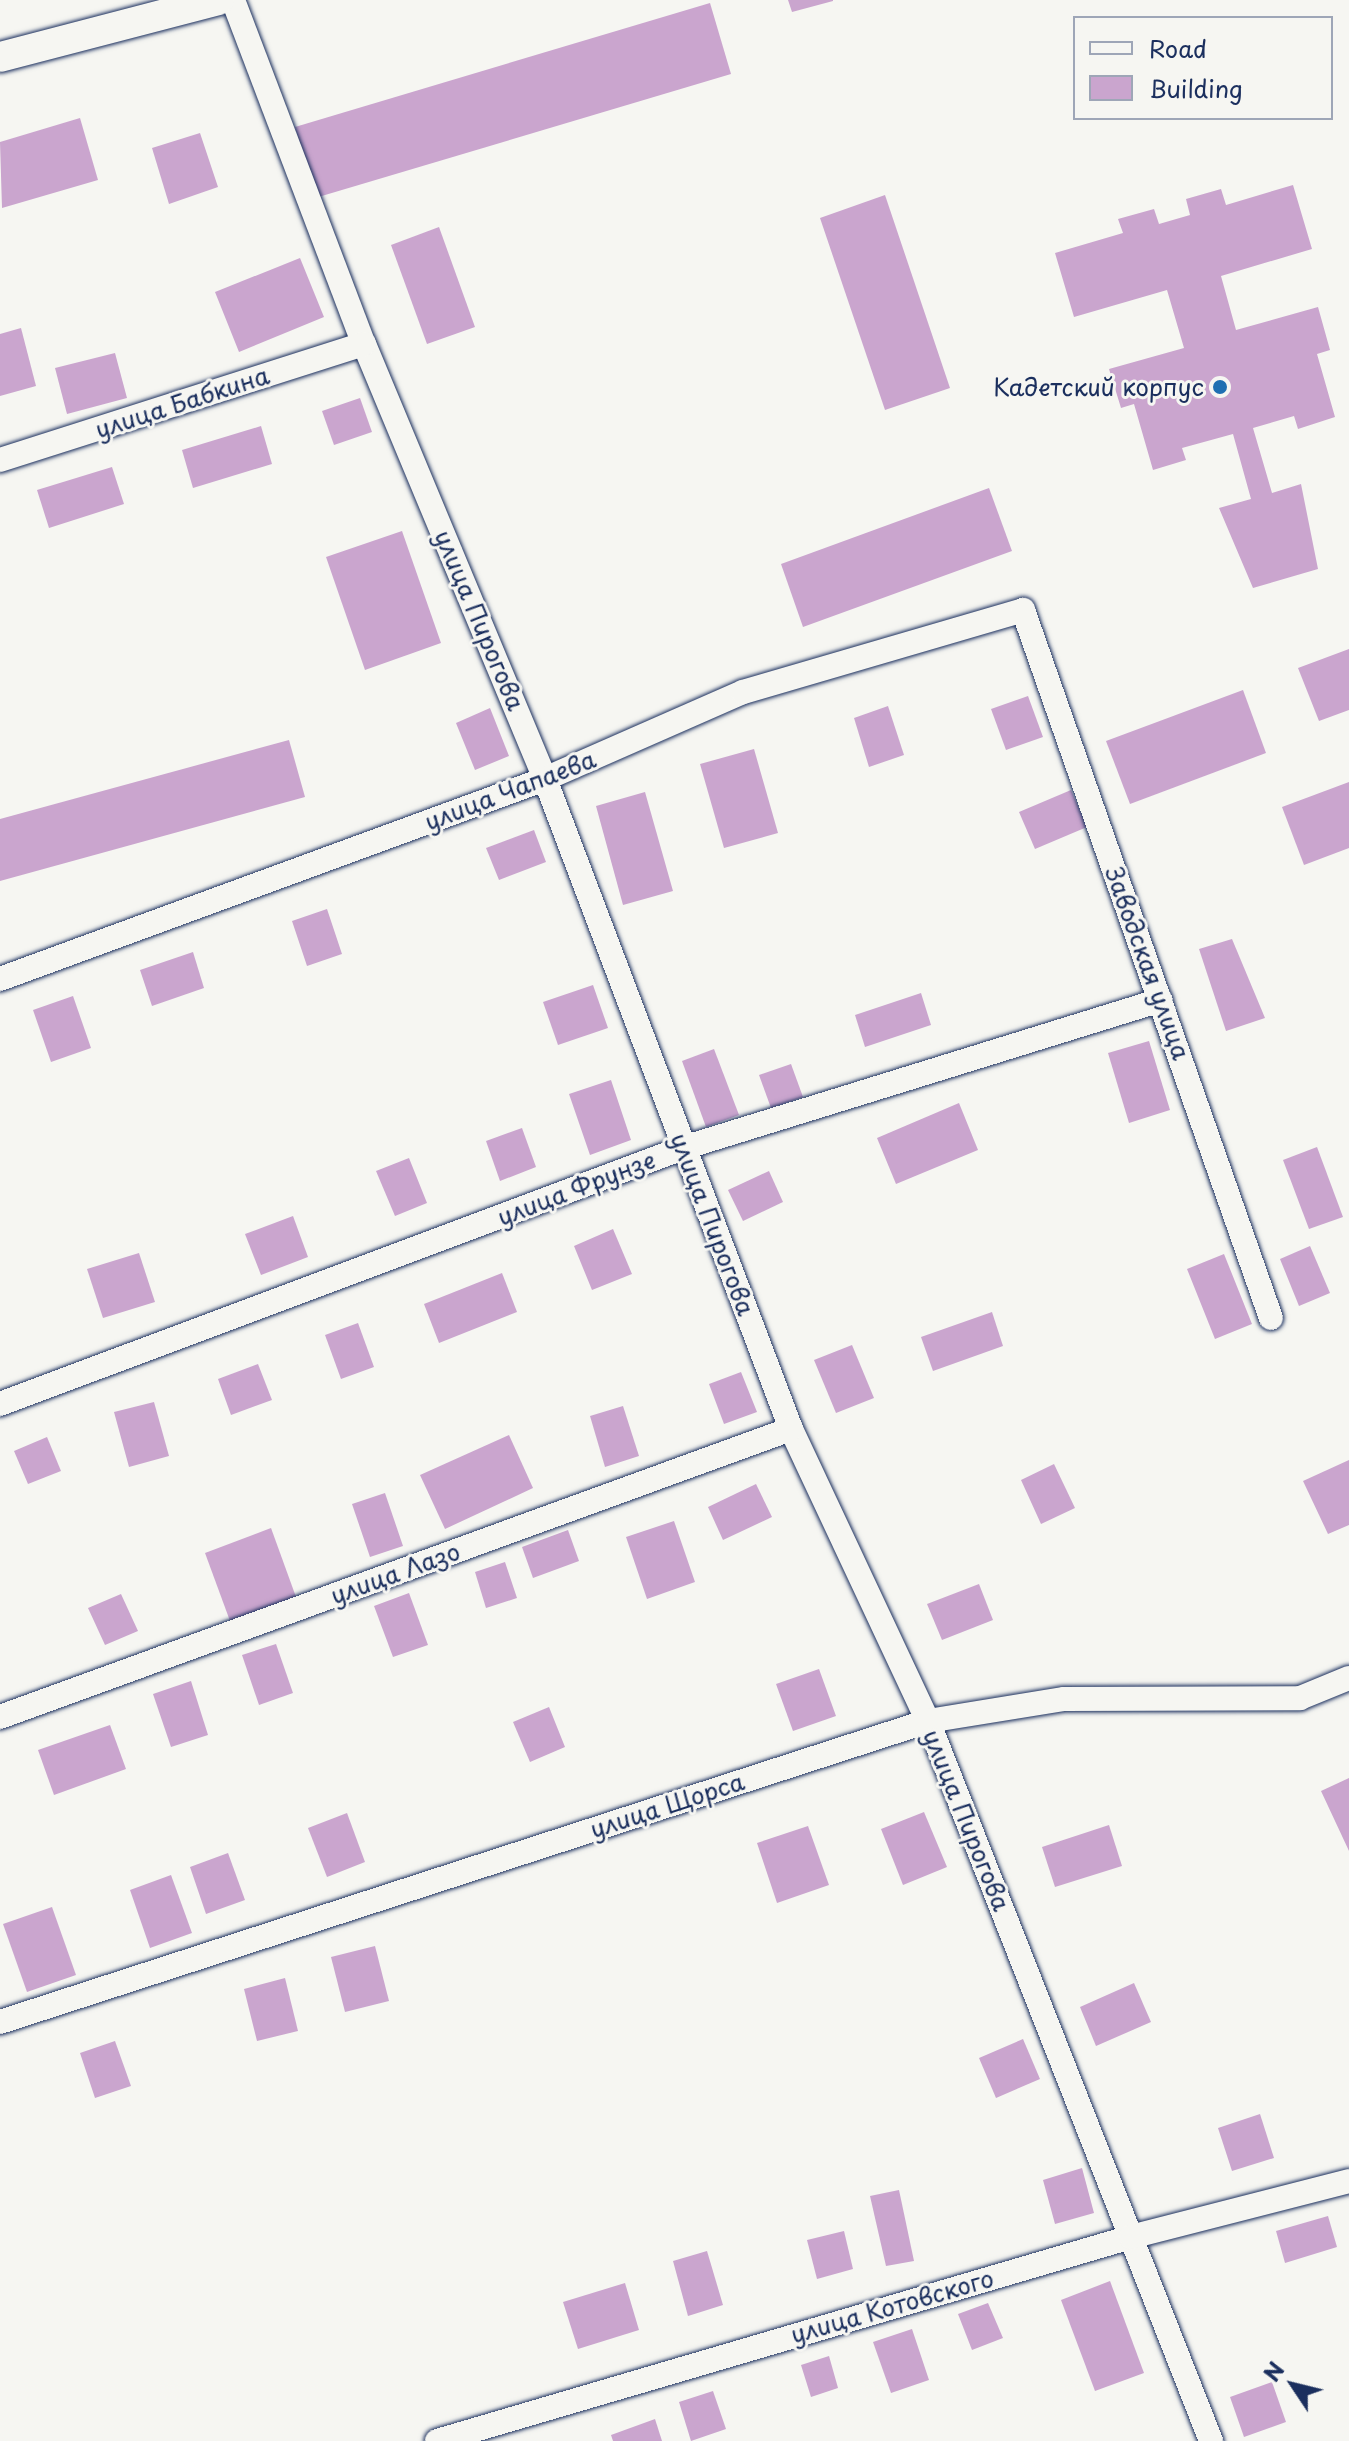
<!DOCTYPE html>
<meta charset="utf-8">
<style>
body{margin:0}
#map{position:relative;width:1349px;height:2441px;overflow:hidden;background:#f6f6f2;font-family:"Playpen Sans",sans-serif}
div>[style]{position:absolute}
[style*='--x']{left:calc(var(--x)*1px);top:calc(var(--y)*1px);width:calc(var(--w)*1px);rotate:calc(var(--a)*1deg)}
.building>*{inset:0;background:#caa5ce}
.roads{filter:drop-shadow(0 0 2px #1b2f5e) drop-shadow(0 0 2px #1b2f5e)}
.minor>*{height:24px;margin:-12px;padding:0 12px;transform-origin:12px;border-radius:12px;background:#f6f6f2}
.tertiary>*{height:30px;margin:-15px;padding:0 15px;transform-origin:15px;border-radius:15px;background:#f6f6f2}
.dots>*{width:22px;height:22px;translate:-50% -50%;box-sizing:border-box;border:4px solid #f6f6f2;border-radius:50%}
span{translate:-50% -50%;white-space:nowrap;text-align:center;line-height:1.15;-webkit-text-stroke:6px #f6f6f2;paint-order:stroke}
.poi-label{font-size:24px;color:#1b2f5e}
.right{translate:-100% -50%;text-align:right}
.street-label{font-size:24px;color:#1b2f5e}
.legend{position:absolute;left:1073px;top:16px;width:260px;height:104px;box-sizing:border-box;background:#f6f6f2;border:2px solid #9ea6b7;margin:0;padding:10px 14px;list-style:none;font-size:24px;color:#1b2f5e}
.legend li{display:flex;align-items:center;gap:16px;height:40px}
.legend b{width:40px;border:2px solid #9ea6b7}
.north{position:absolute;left:1253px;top:2345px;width:80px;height:80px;-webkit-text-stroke:6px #f6f6f2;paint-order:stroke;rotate:305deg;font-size:22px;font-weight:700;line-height:32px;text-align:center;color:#1b2f5e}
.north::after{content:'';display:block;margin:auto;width:28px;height:36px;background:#1b2f5e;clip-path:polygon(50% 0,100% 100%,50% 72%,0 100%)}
</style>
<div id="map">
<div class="building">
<i style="clip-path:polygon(788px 0,833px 0,833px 1px,792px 12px)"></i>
<i style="clip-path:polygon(710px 3px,731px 74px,315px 198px,295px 127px)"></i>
<i style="clip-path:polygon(80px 118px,98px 180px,2px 208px,0 142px)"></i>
<i style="clip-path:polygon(200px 133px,218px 187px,169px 204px,152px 148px)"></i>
<i style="clip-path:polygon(1293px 185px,1312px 249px,1221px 276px,1236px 330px,1318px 307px,1330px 350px,1317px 354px,1335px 417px,1298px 429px,1294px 416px,1253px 428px,1272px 493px,1301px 484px,1318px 569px,1253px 588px,1219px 508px,1251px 499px,1233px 434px,1182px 448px,1186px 460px,1153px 470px,1134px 404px,1121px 408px,1109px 369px,1184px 348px,1167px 290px,1074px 317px,1055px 253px,1123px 233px,1118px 219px,1154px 209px,1159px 224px,1190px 215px,1186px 199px,1221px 189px,1226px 205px)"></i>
<i style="clip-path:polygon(885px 195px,950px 388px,885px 410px,820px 218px)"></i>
<i style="clip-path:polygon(439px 227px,475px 327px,427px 344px,391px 245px)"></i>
<i style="clip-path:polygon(300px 258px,324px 317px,239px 352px,215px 292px)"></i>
<i style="clip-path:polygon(21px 328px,36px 386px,0 396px,0 334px)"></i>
<i style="clip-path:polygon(115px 353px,127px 398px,67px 414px,55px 368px)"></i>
<i style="clip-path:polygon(360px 398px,372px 432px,334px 445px,322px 411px)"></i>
<i style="clip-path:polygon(261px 426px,272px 464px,193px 488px,182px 450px)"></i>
<i style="clip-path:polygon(112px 467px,124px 504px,49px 528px,37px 490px)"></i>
<i style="clip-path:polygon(989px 488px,1012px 551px,803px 627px,781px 564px)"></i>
<i style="clip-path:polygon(402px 531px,441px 643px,365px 670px,326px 557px)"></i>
<i style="clip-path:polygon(1349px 649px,1349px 710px,1319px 721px,1298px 668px)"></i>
<i style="clip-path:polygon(1243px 690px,1266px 753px,1130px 804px,1106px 741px)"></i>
<i style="clip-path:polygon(1028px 696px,1043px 737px,1006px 750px,991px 709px)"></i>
<i style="clip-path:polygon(888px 706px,904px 755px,869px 767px,854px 718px)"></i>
<i style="clip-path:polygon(490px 708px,509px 756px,475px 770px,456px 723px)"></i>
<i style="clip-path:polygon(289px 740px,305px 797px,0 881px,0 819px)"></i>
<i style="clip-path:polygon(754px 749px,778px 833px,724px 848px,700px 764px)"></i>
<i style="clip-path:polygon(1349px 782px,1349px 848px,1304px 865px,1282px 807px)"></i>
<i style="clip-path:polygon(1071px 790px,1087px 827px,1035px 849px,1019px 812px)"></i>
<i style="clip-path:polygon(645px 792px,673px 891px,623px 905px,596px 806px)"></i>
<i style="clip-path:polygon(534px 830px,546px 862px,499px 880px,486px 848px)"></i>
<i style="clip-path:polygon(327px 909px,342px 954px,307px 966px,292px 921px)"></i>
<i style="clip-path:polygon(1232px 939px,1265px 1018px,1226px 1031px,1199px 949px)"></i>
<i style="clip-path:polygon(193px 952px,204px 988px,152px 1006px,140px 970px)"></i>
<i style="clip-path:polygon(593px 985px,608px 1028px,558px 1045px,543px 1002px)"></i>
<i style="clip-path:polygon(921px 993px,931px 1025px,865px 1047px,855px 1015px)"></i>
<i style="clip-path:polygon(73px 996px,91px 1048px,51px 1062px,33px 1010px)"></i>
<i style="clip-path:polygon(1149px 1041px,1170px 1110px,1129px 1123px,1108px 1053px)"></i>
<i style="clip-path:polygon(714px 1049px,739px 1115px,706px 1127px,682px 1061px)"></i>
<i style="clip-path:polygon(791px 1064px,803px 1097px,771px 1108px,759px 1075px)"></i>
<i style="clip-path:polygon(611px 1080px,631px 1140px,590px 1155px,569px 1094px)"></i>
<i style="clip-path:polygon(959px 1103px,978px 1150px,896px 1184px,877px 1138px)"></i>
<i style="clip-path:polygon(522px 1128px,536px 1167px,500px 1181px,486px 1141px)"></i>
<i style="clip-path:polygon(1317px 1147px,1343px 1217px,1309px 1229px,1283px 1160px)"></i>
<i style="clip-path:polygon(409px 1158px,427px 1203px,395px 1216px,376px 1171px)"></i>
<i style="clip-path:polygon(769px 1171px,783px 1202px,743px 1221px,728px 1190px)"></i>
<i style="clip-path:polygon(293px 1216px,308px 1257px,261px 1275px,245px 1234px)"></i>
<i style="clip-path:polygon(613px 1229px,632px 1274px,592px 1290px,574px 1246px)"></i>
<i style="clip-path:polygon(1310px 1246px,1330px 1293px,1299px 1306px,1280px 1259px)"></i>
<i style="clip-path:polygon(139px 1253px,155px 1302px,103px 1318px,87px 1269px)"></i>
<i style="clip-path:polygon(1224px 1254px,1252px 1324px,1215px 1339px,1187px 1269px)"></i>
<i style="clip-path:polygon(502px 1273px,517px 1312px,439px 1343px,424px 1304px)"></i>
<i style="clip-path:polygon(992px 1312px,1003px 1346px,933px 1371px,921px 1337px)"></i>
<i style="clip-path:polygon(358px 1323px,374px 1367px,341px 1379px,325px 1335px)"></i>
<i style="clip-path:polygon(852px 1345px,874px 1398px,836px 1413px,814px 1360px)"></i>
<i style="clip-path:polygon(258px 1364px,272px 1400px,231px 1415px,218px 1379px)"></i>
<i style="clip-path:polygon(741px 1372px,757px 1412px,724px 1424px,709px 1384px)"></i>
<i style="clip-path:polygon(154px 1402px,169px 1456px,129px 1467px,114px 1412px)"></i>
<i style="clip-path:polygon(623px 1406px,639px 1456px,605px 1467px,590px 1416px)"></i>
<i style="clip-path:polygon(509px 1435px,533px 1488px,445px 1529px,420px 1475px)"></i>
<i style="clip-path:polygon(47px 1437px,61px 1471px,28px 1484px,14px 1451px)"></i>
<i style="clip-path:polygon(1349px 1460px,1349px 1525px,1328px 1534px,1303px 1481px)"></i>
<i style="clip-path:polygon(1054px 1464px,1075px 1508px,1041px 1524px,1021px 1480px)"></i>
<i style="clip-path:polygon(756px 1484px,772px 1517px,723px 1540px,708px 1507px)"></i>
<i style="clip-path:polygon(385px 1493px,403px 1546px,370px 1557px,352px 1504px)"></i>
<i style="clip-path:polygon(674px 1521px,695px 1582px,647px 1599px,626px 1537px)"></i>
<i style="clip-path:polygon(271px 1528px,296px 1597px,230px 1621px,205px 1553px)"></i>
<i style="clip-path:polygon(568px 1530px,579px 1561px,533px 1578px,522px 1547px)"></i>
<i style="clip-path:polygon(505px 1562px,517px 1598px,486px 1608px,475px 1572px)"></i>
<i style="clip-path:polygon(979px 1584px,993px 1620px,942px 1640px,927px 1604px)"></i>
<i style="clip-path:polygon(409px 1593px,428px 1645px,393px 1657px,374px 1606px)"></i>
<i style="clip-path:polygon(121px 1594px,138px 1631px,105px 1645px,88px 1608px)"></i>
<i style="clip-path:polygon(276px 1644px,293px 1693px,259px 1705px,242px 1655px)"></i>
<i style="clip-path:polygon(819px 1669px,836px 1716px,793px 1731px,776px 1684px)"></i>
<i style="clip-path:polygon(191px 1681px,208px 1735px,171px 1747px,153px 1694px)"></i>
<i style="clip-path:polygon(549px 1707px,565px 1747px,530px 1762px,513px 1722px)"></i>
<i style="clip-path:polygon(110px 1725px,126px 1769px,54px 1795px,38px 1750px)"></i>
<i style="clip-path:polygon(1349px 1778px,1349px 1851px,1321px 1791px)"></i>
<i style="clip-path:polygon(924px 1812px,947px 1867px,903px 1885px,881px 1829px)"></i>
<i style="clip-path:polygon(347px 1813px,365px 1862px,327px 1877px,308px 1828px)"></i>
<i style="clip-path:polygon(1109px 1825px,1122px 1866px,1055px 1887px,1042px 1847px)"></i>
<i style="clip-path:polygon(808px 1826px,829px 1885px,777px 1903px,757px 1843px)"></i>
<i style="clip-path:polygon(228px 1853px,245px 1900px,206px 1914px,190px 1867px)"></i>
<i style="clip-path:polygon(171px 1875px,192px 1933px,150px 1948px,130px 1890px)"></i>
<i style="clip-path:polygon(52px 1907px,76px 1975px,27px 1992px,3px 1924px)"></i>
<i style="clip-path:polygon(375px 1946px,389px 2001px,345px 2012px,331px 1957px)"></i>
<i style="clip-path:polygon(285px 1978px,298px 2031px,257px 2041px,244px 1989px)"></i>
<i style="clip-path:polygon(1134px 1983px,1151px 2022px,1096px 2046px,1080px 2007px)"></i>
<i style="clip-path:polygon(1023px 2039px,1040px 2079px,996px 2098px,979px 2058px)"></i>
<i style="clip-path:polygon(115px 2041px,131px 2086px,95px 2098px,80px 2053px)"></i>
<i style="clip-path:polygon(1260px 2114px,1274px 2158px,1232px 2171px,1218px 2128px)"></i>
<i style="clip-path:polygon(1082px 2168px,1094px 2213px,1055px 2224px,1043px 2180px)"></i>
<i style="clip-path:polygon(899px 2190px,914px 2261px,886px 2266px,870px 2196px)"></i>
<i style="clip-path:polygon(1328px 2216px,1337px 2247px,1285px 2263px,1276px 2231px)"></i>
<i style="clip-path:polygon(844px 2231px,853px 2269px,817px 2279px,807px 2240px)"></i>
<i style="clip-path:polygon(707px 2251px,723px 2305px,688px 2316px,673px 2261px)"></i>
<i style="clip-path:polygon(1110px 2281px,1144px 2373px,1095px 2391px,1061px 2300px)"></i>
<i style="clip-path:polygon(625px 2283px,639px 2330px,578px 2349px,563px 2302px)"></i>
<i style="clip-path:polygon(988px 2303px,1003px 2338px,972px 2350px,958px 2314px)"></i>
<i style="clip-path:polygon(912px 2329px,929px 2380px,891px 2393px,873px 2342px)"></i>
<i style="clip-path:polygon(829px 2356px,838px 2388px,811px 2397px,801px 2365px)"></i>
<i style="clip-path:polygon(1272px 2382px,1286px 2422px,1244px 2437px,1230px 2397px)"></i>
<i style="clip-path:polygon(713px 2391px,726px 2429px,691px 2441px,679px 2402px)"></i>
<i style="clip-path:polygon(655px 2419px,662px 2441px,613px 2441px,611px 2435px)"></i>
</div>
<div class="roads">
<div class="minor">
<i style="--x:233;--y:0;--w:368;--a:69.2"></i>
<i style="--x:364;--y:344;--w:471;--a:67.4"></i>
<i style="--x:545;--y:779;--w:695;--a:69.27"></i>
<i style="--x:791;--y:1429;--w:323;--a:64.9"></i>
<i style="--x:928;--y:1721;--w:774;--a:68.54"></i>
<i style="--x:0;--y:460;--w:382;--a:-17.7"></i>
<i style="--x:0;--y:979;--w:581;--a:-20.15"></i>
<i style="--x:545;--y:779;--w:216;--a:-23.7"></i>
<i style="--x:743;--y:692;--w:292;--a:-16.3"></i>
<i style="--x:1023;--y:610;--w:750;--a:70.7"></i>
<i style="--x:0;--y:1404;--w:729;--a:-20.55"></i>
<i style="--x:683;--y:1148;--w:500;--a:-17.2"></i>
<i style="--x:0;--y:1717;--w:842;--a:-20.01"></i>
<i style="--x:0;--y:2022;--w:976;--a:-17.97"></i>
<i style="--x:928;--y:1721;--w:138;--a:-9.2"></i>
<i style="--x:1064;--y:1699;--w:236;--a:-0.2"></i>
<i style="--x:1300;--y:1698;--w:53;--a:-22.2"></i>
<i style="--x:437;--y:2441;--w:723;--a:-16.38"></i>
<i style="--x:1131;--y:2237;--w:225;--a:-14.4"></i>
</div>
<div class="tertiary">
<i style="--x:0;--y:57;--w:226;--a:-14.6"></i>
</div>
</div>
<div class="dots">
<i style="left:1220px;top:387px;background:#1f6fb2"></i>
</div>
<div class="poi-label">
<span class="right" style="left:1204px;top:387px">Кадетский корпус</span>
</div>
<div class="street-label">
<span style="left:182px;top:402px;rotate:-18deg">улица Бабкина</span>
<span style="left:480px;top:620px;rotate:67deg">улица Пирогова</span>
<span style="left:510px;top:790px;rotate:-21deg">улица Чапаева</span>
<span style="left:1148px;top:963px;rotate:70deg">Заводская улица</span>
<span style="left:576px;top:1188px;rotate:-21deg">улица Фрунзе</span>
<span style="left:713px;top:1224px;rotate:69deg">улица Пирогова</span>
<span style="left:395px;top:1573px;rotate:-20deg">улица Лазо</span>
<span style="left:667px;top:1805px;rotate:-18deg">улица Щорса</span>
<span style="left:967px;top:1820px;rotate:68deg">улица Пирогова</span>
<span style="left:892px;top:2306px;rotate:-16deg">улица Котовского</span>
</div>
<ul class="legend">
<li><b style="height:10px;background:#f6f6f2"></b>Road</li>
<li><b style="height:22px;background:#caa5ce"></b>Building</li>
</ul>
<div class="north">N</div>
</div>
